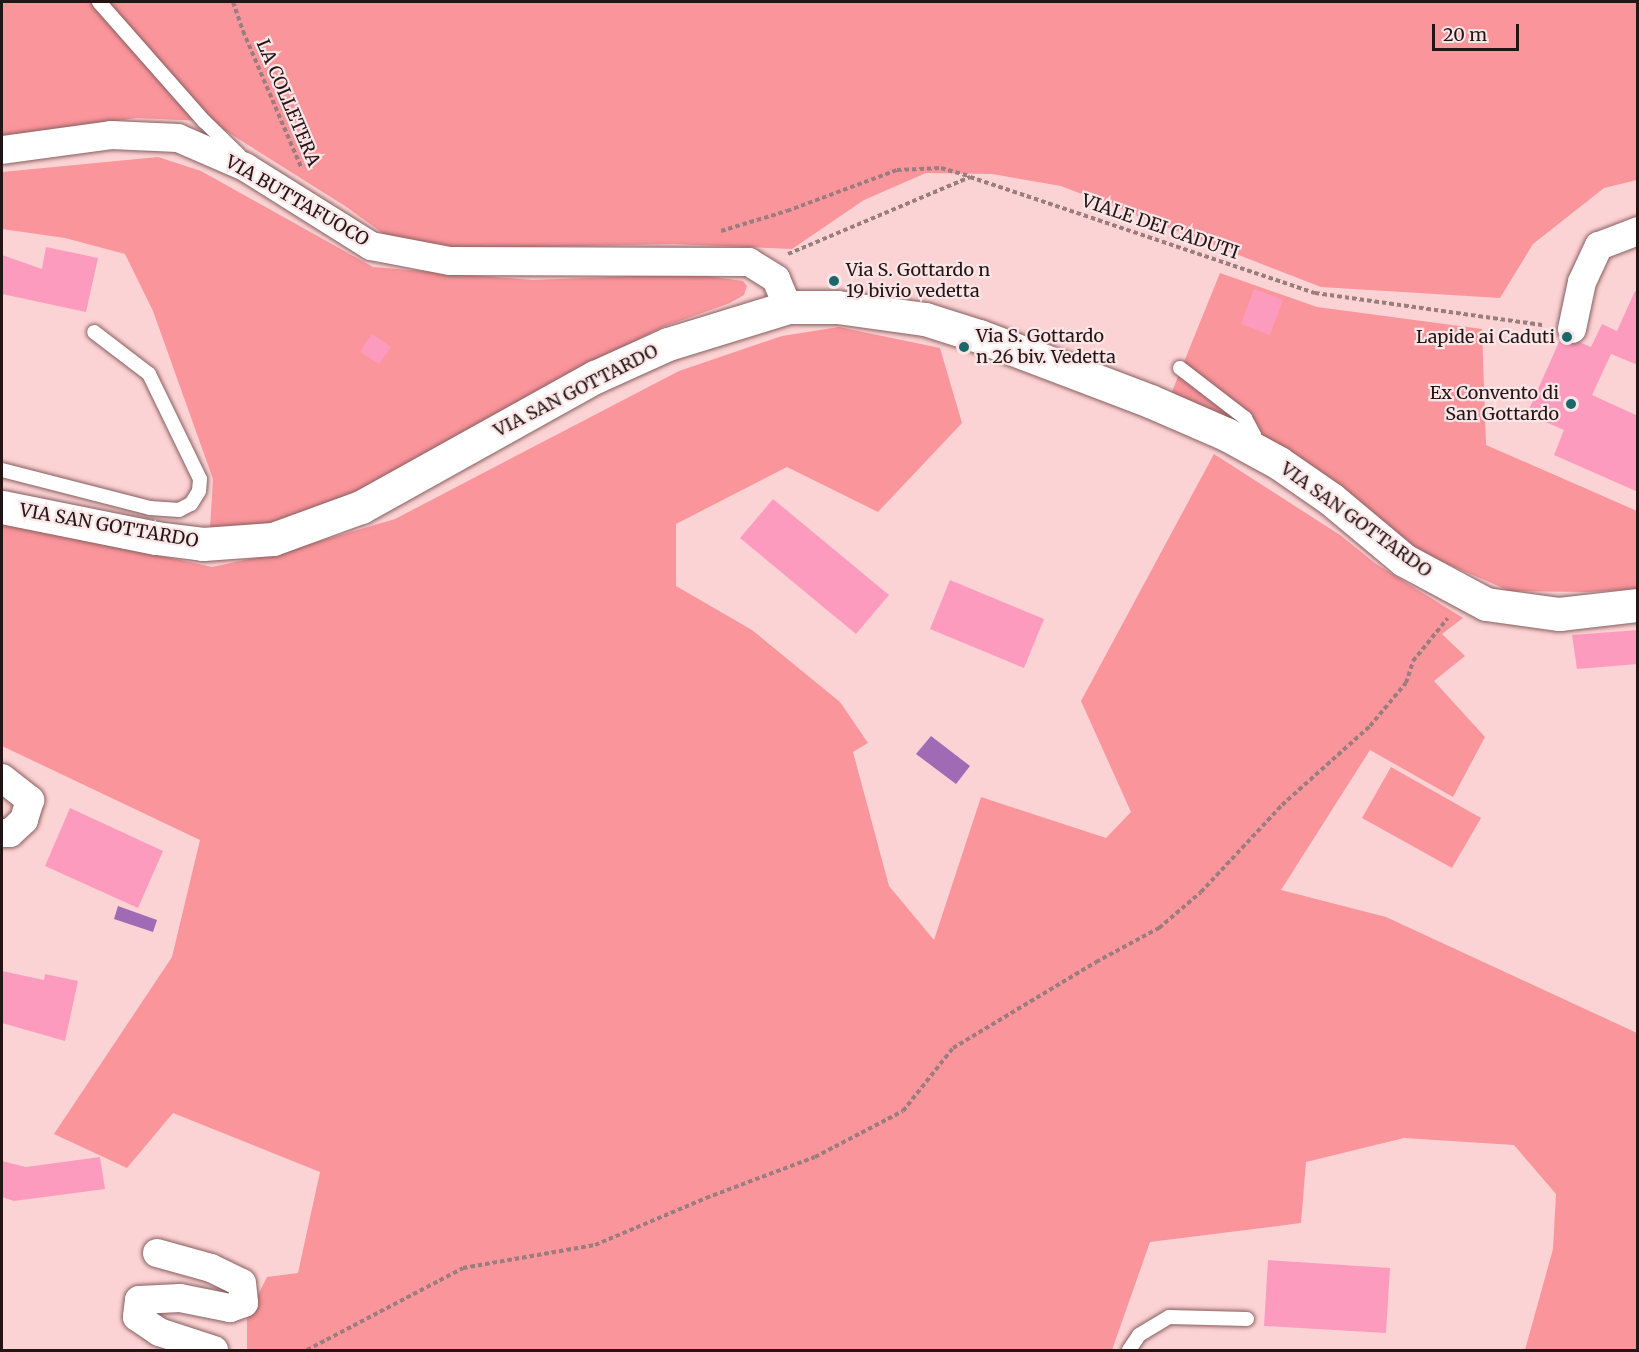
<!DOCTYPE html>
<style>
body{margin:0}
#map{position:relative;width:1639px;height:1352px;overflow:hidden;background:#fcd3d4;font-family:Merriweather,serif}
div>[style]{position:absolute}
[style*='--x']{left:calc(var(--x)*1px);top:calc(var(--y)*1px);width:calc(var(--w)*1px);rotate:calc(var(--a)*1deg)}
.green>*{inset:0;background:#fa959b}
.water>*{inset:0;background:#a06ab4}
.building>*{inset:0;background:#fd9bbf}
.path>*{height:4px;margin-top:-2px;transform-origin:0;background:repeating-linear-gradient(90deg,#9b7d7e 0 4.5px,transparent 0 7.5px)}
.roads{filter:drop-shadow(0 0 2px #885d5e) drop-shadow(0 0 2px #885d5e)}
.lane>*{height:14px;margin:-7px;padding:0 7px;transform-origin:7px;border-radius:7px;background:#fff}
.street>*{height:28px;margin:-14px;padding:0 14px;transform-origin:14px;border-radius:14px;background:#fff}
.secondary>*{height:33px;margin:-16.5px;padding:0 16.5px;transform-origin:16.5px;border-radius:16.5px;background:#fff}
.dots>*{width:16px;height:16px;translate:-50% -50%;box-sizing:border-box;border:3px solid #fbe6e7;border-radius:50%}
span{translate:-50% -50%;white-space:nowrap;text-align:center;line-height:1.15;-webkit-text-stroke:4.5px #fbe6e7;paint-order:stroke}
.street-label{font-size:18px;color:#251415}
.poi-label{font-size:18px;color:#251415}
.left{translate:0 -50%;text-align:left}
.right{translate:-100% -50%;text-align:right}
.frame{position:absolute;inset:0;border:3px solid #251415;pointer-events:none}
.scale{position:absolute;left:1432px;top:24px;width:87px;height:27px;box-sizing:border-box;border:3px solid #251415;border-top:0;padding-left:8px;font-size:18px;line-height:21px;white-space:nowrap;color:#251415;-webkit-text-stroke:4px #fbe6e7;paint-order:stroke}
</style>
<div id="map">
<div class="green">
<i style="clip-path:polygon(2px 2px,1637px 2px,1637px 180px,1604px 188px,1533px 244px,1500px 298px,1321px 287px,1061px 186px,992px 174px,926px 173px,864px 200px,792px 249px,673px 244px,441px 249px,384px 234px,345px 206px,226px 131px,204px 121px,136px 118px,2px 139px)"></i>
<i style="clip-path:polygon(158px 157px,201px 171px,373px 267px,533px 280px,691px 274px,743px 281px,747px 286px,744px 295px,730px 303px,663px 327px,588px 365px,352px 495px,276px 527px,210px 529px,213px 479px,153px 311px,125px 254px,65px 238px,2px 229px,2px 172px)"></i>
<i style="clip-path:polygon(1220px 273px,1317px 307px,1482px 329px,1486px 445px,1637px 511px,1637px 589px,1588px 592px,1510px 591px,1408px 547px,1171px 394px)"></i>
<i style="clip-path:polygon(839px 327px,940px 348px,962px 423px,878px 512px,787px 467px,676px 524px,676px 586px,752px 630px,840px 702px,868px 743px,853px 752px,889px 886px,934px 940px,981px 797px,1106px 838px,1131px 812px,1081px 701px,1214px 454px,1340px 535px,1376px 564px,1463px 618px,1442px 634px,1465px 656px,1434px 681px,1485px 737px,1453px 797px,1370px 750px,1281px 890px,1386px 917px,1637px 1033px,1637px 1350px,1525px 1350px,1553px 1249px,1556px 1194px,1514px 1145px,1404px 1138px,1306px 1162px,1301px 1223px,1150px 1242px,1112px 1350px,247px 1350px,247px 1317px,267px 1277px,298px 1273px,320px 1172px,173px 1113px,127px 1168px,54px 1134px,172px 957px,200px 840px,2px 746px,2px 521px,212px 567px,283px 552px,395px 519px,679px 371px,782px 336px)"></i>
<i style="clip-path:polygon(1391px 767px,1481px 818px,1452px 868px,1362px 818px)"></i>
</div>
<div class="water">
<i style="clip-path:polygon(931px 736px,970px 766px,956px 784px,916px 754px)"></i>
<i style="clip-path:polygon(118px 906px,157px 920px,153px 932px,114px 919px)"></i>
</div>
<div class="building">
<i style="clip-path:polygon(46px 247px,98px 258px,86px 312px,2px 294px,2px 255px,42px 269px)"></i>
<i style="clip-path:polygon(1254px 289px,1283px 300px,1270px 335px,1241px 324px)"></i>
<i style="clip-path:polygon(1635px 291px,1638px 292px,1638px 365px,1611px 354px,1592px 395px,1638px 416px,1638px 492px,1554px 455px,1564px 430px,1527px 414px,1562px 335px,1591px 347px,1602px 324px,1617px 331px)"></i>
<i style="clip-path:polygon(372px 334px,391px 347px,379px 364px,360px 352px)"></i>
<i style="clip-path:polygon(773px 499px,889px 595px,856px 634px,740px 538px)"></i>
<i style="clip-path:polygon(950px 580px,1044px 619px,1024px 668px,930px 629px)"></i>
<i style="clip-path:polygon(1638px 630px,1638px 664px,1577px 669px,1572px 635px)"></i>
<i style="clip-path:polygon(70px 808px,163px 851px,138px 908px,45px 866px)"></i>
<i style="clip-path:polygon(2px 971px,44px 980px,45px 974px,78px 981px,65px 1041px,2px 1023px)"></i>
<i style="clip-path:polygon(100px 1157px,105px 1189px,14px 1201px,2px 1197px,2px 1161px,26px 1167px)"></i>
<i style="clip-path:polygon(1268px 1260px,1390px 1268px,1386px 1333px,1264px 1326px)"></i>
</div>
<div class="path">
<i style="--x:233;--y:2;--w:31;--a:71"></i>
<i style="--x:243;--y:31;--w:148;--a:66.9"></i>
<i style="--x:721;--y:231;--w:69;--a:-16.9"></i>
<i style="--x:787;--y:211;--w:117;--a:-20.4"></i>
<i style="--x:897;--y:170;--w:44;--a:-2.6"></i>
<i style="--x:941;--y:168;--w:29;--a:16"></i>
<i style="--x:788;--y:254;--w:198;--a:-22.9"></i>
<i style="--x:970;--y:177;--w:364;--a:18.6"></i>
<i style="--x:1315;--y:293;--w:231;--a:8"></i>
<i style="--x:307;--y:1350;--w:176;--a:-27.7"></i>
<i style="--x:463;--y:1268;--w:134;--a:-9.9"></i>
<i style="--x:595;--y:1245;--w:121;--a:-22.9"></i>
<i style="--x:706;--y:1198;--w:116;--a:-20.6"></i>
<i style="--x:815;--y:1157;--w:99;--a:-27.6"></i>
<i style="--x:903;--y:1111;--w:80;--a:-51.6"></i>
<i style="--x:953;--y:1048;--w:167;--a:-31"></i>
<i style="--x:1096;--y:962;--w:72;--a:-28.4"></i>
<i style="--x:1159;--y:928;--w:55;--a:-40.6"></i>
<i style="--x:1201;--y:892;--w:119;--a:-47"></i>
<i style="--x:1282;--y:805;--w:118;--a:-41.9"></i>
<i style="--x:1370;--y:726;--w:56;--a:-50.1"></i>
<i style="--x:1406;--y:683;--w:23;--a:-72"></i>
<i style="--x:1413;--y:661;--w:55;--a:-50.9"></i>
</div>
<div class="roads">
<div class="lane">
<i style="--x:99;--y:2;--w:159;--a:48.6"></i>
<i style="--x:204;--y:121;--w:49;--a:44.2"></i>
<i style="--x:1180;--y:368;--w:82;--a:37.6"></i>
<i style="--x:1245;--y:418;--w:19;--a:62"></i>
<i style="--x:1254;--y:435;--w:11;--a:112"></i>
<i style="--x:2;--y:470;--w:153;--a:14.4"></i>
<i style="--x:150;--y:508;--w:29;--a:4"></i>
<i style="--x:179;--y:510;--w:13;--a:-27"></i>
<i style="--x:191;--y:504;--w:15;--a:-58"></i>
<i style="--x:199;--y:491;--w:12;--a:-85"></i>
<i style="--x:200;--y:479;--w:117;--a:-115.9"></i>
<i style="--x:149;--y:374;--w:69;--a:-142.6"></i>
<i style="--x:1129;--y:1350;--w:18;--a:-56"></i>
<i style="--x:1139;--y:1335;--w:35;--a:-31"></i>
<i style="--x:1169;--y:1317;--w:78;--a:1.5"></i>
</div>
<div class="street">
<i style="--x:2;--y:150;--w:110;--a:-7.8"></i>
<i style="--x:111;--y:135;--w:67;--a:2.6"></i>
<i style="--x:178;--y:138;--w:73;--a:23.4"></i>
<i style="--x:245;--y:167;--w:149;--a:32.1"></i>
<i style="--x:371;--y:246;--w:80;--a:10.8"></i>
<i style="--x:450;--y:261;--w:299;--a:0.2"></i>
<i style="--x:749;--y:262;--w:32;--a:32"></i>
<i style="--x:776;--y:279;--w:30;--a:67"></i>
<i style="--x:1572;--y:329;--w:48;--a:-78"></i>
<i style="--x:1582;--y:282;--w:40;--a:-65"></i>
<i style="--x:1599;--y:246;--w:42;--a:-21"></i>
<i style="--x:2;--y:778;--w:36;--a:38"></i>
<i style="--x:30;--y:800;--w:21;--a:107"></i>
<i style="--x:24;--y:820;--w:19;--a:137"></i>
<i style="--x:10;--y:833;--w:8;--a:180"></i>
<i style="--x:157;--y:1253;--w:56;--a:15.5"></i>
<i style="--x:211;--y:1268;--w:34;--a:26"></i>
<i style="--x:242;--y:1283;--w:20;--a:84"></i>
<i style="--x:244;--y:1303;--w:15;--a:160"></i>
<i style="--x:230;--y:1308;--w:51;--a:-168.7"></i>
<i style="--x:180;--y:1298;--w:41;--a:177.2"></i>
<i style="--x:139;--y:1300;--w:17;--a:97"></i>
<i style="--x:137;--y:1317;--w:27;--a:34"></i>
<i style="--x:159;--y:1332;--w:58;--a:18.1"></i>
</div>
<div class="secondary">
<i style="--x:2;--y:507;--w:157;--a:11.4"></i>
<i style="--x:156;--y:538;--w:47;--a:7.3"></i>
<i style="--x:203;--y:544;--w:70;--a:-4.1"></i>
<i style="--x:273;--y:539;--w:94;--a:-20"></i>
<i style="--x:361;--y:507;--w:268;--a:-29.1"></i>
<i style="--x:595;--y:377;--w:80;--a:-24.3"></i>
<i style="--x:668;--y:344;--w:126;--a:-17.1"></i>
<i style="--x:788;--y:307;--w:49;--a:0"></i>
<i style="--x:837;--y:307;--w:89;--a:7.8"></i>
<i style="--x:925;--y:319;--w:57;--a:17.5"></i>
<i style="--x:979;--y:336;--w:183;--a:20.8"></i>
<i style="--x:1150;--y:401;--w:83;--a:23.5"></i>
<i style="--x:1226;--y:434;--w:60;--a:28.7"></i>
<i style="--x:1279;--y:463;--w:63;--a:34.7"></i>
<i style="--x:1331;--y:499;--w:95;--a:39.9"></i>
<i style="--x:1404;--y:560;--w:93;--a:28.2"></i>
<i style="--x:1486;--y:604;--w:74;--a:7.8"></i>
<i style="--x:1559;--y:614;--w:80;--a:-6.5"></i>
</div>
</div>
<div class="dots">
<i style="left:834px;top:281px;background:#1a6869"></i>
<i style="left:1567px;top:337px;background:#1a6869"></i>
<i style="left:964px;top:347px;background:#1a6869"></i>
<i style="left:1571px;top:404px;background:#1a6869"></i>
</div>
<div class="street-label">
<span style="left:288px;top:103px;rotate:67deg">LA COLLETERA</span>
<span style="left:297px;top:201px;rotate:30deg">VIA BUTTAFUOCO</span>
<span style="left:1160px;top:227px;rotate:19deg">VIALE DEI CADUTI</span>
<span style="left:576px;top:391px;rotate:-27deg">VIA SAN GOTTARDO</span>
<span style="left:1356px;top:520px;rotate:36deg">VIA SAN GOTTARDO</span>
<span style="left:109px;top:526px;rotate:10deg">VIA SAN GOTTARDO</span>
</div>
<div class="poi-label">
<span class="left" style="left:846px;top:281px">Via S. Gottardo n<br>19 bivio vedetta</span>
<span class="left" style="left:976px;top:347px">Via S. Gottardo<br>n 26 biv. Vedetta</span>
<span class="right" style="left:1555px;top:337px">Lapide ai Caduti</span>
<span class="right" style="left:1559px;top:404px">Ex Convento di<br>San Gottardo</span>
</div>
<div class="frame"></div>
<div class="scale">20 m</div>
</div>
